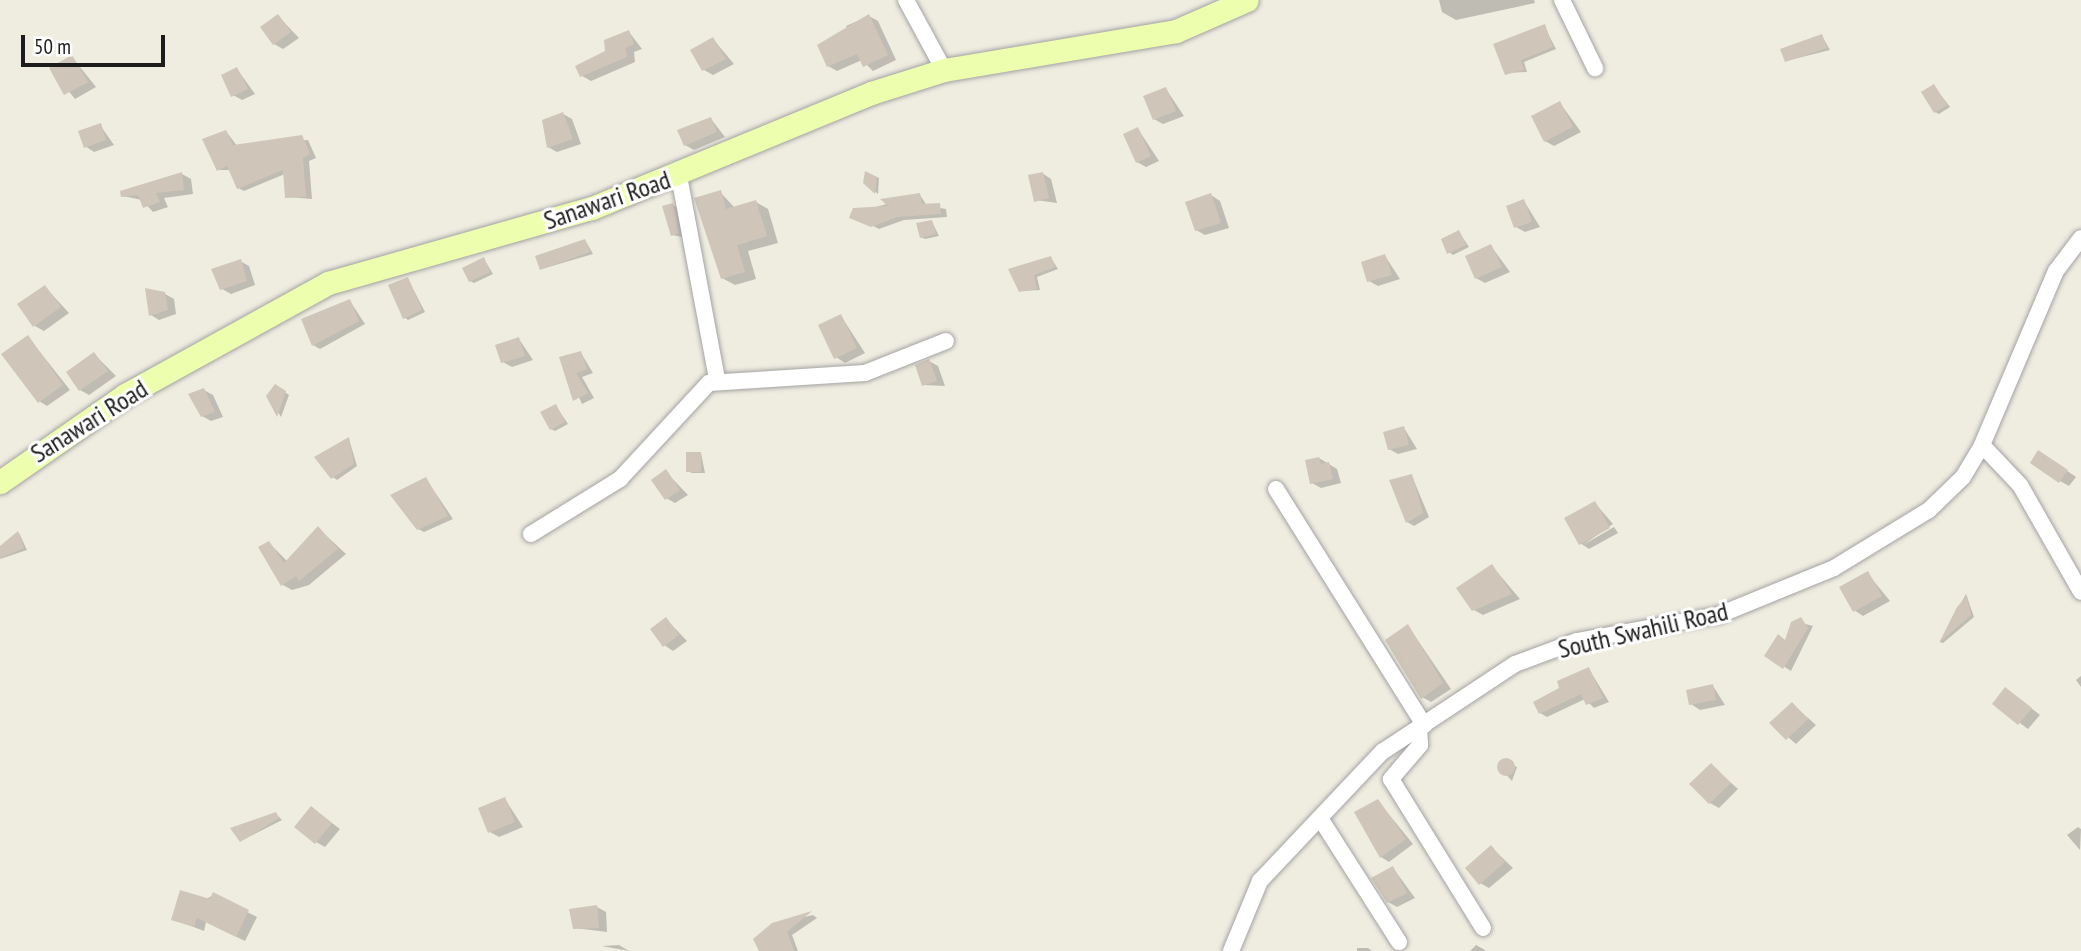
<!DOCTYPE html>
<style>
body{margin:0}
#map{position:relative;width:2081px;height:951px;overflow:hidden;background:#efece0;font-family:"PT Sans Narrow",sans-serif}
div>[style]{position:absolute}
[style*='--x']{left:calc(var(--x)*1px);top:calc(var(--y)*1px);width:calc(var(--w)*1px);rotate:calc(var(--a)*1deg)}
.shadow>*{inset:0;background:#0003}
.building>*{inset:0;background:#cfc6b9}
.round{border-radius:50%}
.roads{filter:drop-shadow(0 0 2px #a3a3a3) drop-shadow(0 0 2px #a3a3a3)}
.street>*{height:16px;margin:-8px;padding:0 8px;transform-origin:8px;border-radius:8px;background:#fff}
.secondary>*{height:23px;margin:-11.5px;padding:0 11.5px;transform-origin:11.5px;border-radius:11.5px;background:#edffae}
span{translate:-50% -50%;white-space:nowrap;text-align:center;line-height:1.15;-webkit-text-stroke:6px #fff;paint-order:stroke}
.street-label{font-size:26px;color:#1c1c1c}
.scale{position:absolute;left:21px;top:35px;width:144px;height:32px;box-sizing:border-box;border:4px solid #1c1c1c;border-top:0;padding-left:9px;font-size:21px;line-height:24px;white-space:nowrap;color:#1c1c1c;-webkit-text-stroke:5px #fff;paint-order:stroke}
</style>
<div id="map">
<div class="shadow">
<i style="clip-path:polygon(1439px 0,1534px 0,1535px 3px,1456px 20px,1442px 12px)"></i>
<i style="clip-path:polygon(278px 16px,299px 38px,283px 49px,274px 44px)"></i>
<i style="clip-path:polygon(869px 16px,878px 21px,896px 60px,873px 71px,862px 60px,837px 71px,828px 66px,849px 33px,846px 26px)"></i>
<i style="clip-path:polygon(1544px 26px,1556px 49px,1524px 62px,1527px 72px,1506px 73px)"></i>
<i style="clip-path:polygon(629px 32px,642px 49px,634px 52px,635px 62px,591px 81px,582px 76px)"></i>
<i style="clip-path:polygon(1822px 36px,1830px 50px,1786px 61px)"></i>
<i style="clip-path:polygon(713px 39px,734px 64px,713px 75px,704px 70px)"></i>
<i style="clip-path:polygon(72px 57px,96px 87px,75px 99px,51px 69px)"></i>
<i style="clip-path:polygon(237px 69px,255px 94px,242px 100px,233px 95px)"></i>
<i style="clip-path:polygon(1934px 86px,1950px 107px,1939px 114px,1935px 112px)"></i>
<i style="clip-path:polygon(1166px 89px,1184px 116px,1163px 124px,1154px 119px)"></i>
<i style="clip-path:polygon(1560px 103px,1581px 132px,1554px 146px,1545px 141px)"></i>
<i style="clip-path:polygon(563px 114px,572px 119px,581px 144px,557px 152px,548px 147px)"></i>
<i style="clip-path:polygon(711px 119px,725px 137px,694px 150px,685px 145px)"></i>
<i style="clip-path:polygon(100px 125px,114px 145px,94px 152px,85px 146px)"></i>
<i style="clip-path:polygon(1138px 129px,1159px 161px,1146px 167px,1137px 162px)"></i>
<i style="clip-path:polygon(226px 131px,237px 146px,308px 140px,316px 158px,309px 161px,312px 199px,287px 197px,285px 174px,244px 191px,238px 188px,231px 170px,218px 170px)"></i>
<i style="clip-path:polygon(867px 173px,879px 178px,878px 194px,864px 182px)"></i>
<i style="clip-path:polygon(1042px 173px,1051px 179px,1057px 203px,1036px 200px)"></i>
<i style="clip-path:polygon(182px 174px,191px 179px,193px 194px,164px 198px,168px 207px,153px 212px,142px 200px,123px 196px)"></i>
<i style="clip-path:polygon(720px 192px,735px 208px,756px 202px,768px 209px,778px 243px,748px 251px,756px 279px,735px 285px,722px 278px)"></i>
<i style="clip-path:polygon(920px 195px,927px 206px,946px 209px,947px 217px,904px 220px,879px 229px,850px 214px)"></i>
<i style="clip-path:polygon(1211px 195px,1220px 201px,1229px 228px,1205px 235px,1196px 230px)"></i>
<i style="clip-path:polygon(1524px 201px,1540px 227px,1525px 232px,1516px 227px)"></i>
<i style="clip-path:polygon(673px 205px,682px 210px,687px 238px,672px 235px)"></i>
<i style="clip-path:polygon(932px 222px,939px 236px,925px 239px,921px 237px)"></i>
<i style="clip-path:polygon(1459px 232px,1469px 247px,1453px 255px,1449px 252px)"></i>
<i style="clip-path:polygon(585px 240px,593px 254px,542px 269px)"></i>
<i style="clip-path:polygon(1491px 246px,1510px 272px,1485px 283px,1476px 278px)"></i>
<i style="clip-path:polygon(1385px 256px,1400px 279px,1378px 286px,1369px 281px)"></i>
<i style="clip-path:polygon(1051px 258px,1058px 269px,1037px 277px,1040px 290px,1021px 291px,1011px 270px)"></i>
<i style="clip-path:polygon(484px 259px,493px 274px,474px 283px,470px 281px)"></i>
<i style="clip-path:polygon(240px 261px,249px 266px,255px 285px,231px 294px,222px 289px)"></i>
<i style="clip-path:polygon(408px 279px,425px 312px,408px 320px,404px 317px)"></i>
<i style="clip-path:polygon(45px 287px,69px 313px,44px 331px,35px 326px)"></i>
<i style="clip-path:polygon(165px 294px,174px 299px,176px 314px,159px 320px,151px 315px)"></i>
<i style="clip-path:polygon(350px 301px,365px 324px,320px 349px,313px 345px)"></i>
<i style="clip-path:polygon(841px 316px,865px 353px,845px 363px,836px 357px)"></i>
<i style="clip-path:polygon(28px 337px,70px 390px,47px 406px,39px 401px)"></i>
<i style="clip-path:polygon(519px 339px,533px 360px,512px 367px,503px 362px)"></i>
<i style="clip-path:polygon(581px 353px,593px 373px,582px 377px,594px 398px,582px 404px,562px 359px)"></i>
<i style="clip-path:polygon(94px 354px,116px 376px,89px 395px,80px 390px)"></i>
<i style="clip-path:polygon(929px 361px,938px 366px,945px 386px,924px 385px)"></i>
<i style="clip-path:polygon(276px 386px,289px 395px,281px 417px,268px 396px)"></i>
<i style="clip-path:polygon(204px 390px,213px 395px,223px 417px,211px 421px,202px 416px)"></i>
<i style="clip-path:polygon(556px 406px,568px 424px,555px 431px,551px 429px)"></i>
<i style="clip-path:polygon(1404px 428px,1417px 449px,1398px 454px,1389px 449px)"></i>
<i style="clip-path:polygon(349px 439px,357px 466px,337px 480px,333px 477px)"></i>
<i style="clip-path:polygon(701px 453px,705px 473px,692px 473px,688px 471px)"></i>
<i style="clip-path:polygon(2047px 457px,2076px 477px,2069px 486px,2060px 481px)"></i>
<i style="clip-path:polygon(1319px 458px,1337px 469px,1341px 483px,1321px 488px,1312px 483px)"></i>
<i style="clip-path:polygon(666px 472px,688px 495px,675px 503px,666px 498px)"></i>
<i style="clip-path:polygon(1412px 476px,1429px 517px,1414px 526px,1407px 522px)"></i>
<i style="clip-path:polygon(426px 479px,453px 519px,424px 532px,418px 529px)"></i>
<i style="clip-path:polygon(1595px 503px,1613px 524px,1583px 545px,1580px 543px)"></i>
<i style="clip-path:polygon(1614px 527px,1618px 533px,1589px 549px,1583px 545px)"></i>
<i style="clip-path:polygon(318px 528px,346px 554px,309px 585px,292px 590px,283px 585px,269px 543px,288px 562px)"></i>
<i style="clip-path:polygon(19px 533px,27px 550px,0 559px,0 548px)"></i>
<i style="clip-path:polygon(1492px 566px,1520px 599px,1483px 615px,1474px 610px)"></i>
<i style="clip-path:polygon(1868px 574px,1890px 601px,1863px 616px,1854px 610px)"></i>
<i style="clip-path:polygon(1966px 594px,1974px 617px,1943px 643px,1940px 642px)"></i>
<i style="clip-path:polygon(666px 619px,687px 641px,673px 651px,664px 645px)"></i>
<i style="clip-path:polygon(1794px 621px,1813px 626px,1791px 671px,1766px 655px,1787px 642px)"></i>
<i style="clip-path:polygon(1408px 626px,1451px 689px,1431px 702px,1422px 697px)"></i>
<i style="clip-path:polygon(1589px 669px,1609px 702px,1594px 708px,1585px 699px,1547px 717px,1540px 713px)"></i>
<i style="clip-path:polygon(2081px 676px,2081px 687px,2076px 680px)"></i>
<i style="clip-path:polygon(1713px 686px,1725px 705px,1700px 710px,1691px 704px)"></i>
<i style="clip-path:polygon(2014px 695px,2040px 715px,2028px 729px,1994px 704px)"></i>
<i style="clip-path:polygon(1792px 704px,1816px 725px,1796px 744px,1772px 723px)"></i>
<i style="clip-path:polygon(1503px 760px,1517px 767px,1512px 781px,1499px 767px)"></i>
<i style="clip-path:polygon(1711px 765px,1738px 789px,1719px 808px,1710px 803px)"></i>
<i style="clip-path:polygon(505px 799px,523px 827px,499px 837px,490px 832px)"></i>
<i style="clip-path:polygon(1378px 801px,1413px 844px,1389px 862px,1381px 857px)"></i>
<i style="clip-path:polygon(276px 814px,282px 820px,241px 841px)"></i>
<i style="clip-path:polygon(320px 814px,340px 829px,325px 847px,316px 842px)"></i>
<i style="clip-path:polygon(2078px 827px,2081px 829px,2080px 850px,2067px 835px)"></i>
<i style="clip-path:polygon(1492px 848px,1513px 868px,1489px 888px,1480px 883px)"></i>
<i style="clip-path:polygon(1393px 868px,1415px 898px,1397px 907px,1388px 902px)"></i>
<i style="clip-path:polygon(213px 895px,257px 917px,245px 941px,206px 922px,204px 931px,173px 919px)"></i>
<i style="clip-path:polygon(597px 907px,606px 912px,607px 932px,575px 928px)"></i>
<i style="clip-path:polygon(813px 915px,817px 918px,792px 935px,798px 951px,762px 951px,773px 924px)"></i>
<i style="clip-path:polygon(619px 945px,629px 951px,602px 946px)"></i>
<i style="clip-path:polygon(1476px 945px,1485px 950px,1485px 951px,1470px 951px)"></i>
<i style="clip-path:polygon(1357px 948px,1368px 948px,1372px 951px,1357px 951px)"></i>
</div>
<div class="building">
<i style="clip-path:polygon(278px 14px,291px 32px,273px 45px,260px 27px)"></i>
<i style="clip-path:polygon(869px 14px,888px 55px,863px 67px,857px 54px,827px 67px,817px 45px)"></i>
<i style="clip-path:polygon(1545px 24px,1553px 47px,1521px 60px,1524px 70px,1505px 75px,1493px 44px)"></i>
<i style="clip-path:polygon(629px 30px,634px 44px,626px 48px,627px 57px,580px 77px,575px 66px,605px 51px,604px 40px)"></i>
<i style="clip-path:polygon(1822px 34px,1827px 48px,1785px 62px,1780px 49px)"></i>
<i style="clip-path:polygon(713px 37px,726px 59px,702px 71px,690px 50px)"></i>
<i style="clip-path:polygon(72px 55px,88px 82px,64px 95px,49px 68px)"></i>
<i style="clip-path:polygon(237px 67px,248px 89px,231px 97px,221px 75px)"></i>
<i style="clip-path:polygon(1934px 84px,1947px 105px,1934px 113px,1921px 92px)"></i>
<i style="clip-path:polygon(1166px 87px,1176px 111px,1153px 120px,1143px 96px)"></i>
<i style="clip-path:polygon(1560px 101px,1573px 127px,1544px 142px,1531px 116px)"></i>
<i style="clip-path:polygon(563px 112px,573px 139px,547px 148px,542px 120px)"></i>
<i style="clip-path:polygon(711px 117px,717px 132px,684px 146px,677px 130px)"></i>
<i style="clip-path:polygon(101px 123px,106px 140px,84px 148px,78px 131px)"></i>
<i style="clip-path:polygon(1138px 127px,1151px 156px,1136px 163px,1123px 134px)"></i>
<i style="clip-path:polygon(226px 130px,233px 145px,302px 135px,310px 154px,303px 158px,306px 197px,285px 198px,283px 170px,237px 189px,227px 166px,217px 171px,202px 139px)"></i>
<i style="clip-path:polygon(865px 171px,877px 177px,875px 194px,863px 183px)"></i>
<i style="clip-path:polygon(182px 172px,184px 190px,156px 193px,160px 202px,143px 208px,138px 195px,121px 197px,120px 191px)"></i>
<i style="clip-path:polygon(1043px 172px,1049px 198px,1034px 202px,1028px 175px)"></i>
<i style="clip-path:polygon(721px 190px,726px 209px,756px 200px,767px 236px,737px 245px,745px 272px,721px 279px,694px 198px)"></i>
<i style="clip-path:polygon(920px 193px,922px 204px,940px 203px,941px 214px,897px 217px,871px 227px,849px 218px,853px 208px,888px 206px,880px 199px)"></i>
<i style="clip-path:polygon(1211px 193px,1221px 223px,1195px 231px,1185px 202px)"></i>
<i style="clip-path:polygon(1524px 199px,1532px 222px,1514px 228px,1506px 206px)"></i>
<i style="clip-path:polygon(673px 203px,679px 233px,671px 236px,662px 206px)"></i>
<i style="clip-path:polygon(932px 220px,936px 234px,920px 238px,916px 223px)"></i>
<i style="clip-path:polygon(1459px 230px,1466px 245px,1447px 254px,1441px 239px)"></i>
<i style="clip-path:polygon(585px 239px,590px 252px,540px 270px,535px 256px)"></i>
<i style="clip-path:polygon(1491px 244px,1502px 267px,1475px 279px,1465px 256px)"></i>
<i style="clip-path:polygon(1385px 254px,1392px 275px,1367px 282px,1361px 262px)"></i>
<i style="clip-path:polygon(1051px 256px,1055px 267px,1034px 275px,1037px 289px,1019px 292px,1008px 269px)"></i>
<i style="clip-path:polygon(484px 257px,490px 272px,469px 282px,462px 268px)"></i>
<i style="clip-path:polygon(241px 259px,247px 281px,220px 290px,211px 269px)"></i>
<i style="clip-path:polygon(408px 277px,422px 310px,403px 319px,388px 285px)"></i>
<i style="clip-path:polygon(45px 285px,61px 307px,33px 327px,17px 304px)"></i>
<i style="clip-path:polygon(145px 288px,165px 292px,168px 310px,149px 316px)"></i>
<i style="clip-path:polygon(350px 299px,359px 321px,312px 346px,301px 319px)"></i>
<i style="clip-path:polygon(841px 314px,857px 348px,834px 359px,818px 325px)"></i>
<i style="clip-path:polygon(28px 335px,63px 385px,38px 403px,1px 354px)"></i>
<i style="clip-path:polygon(519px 337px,525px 356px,501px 363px,495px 345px)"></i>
<i style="clip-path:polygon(581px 351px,587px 369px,576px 373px,588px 393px,573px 401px,559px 357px)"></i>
<i style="clip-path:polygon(94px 352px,108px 371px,79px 391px,66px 372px)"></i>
<i style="clip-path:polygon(929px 359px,937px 381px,922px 386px,915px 365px)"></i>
<i style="clip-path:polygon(275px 384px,286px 391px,277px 417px,266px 396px)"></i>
<i style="clip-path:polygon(204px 388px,215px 412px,201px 417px,188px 394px)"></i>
<i style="clip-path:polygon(556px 404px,565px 422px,550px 430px,540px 412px)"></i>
<i style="clip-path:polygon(1404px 426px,1409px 445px,1388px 450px,1383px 432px)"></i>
<i style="clip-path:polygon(349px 437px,354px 464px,331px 479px,314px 457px)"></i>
<i style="clip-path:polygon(2038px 450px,2068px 470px,2059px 483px,2030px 463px)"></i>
<i style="clip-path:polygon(686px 452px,701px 452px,701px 472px,686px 472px)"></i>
<i style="clip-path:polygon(1319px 457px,1321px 464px,1329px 462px,1333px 479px,1310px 484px,1305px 460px)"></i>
<i style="clip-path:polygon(666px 469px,680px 490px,665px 500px,651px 480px)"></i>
<i style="clip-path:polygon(1412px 474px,1423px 513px,1406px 523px,1389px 480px)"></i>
<i style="clip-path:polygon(426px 477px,448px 516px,417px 530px,390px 495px)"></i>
<i style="clip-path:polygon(1595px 501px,1610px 528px,1579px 545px,1564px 518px)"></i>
<i style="clip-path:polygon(318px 526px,338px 549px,299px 581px,296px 576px,281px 586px,258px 547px,269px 541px,284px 563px)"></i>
<i style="clip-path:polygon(18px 531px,24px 548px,0 558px,0 546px)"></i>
<i style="clip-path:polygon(1492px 564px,1512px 594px,1472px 611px,1456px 588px)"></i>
<i style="clip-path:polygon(1868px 571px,1882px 596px,1853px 612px,1839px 587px)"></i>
<i style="clip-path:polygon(1967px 596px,1971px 615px,1939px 643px,1957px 607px)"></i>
<i style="clip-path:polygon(666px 617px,679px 635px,663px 647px,650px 629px)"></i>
<i style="clip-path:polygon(1801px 617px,1808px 628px,1783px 669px,1764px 656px,1778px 634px,1785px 640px,1791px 622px)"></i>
<i style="clip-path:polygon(1408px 624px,1443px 683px,1421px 699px,1385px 640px)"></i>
<i style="clip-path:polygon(1589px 667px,1603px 698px,1586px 705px,1581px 694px,1539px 714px,1533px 702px,1559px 688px,1557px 681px)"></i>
<i style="clip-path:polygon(1713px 684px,1716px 700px,1689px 705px,1686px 690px)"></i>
<i style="clip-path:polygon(2005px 687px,2032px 708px,2018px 725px,1992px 704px)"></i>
<i style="clip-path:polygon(1792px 702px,1808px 719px,1786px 740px,1769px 723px)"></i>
<i class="round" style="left:1497px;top:758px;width:18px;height:18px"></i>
<i style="clip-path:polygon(1711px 763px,1731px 783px,1709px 804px,1689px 784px)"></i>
<i style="clip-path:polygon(505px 797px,515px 822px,488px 833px,478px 808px)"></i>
<i style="clip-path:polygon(1378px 799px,1406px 839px,1380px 858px,1354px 812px)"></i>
<i style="clip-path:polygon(311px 806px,332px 823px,315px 844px,294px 827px)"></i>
<i style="clip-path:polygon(276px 812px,279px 818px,240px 842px,230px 828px)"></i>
<i style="clip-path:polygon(1491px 845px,1505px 862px,1479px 885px,1465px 868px)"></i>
<i style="clip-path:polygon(1393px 866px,1407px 893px,1387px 903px,1371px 878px)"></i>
<i style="clip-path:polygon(180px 890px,210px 899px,213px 892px,249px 910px,236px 937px,197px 918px,194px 927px,171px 920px)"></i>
<i style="clip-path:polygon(597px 905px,599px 928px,573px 929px,569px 909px)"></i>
<i style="clip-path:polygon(812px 911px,787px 932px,794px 951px,759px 951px,753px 939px,772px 923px)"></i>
</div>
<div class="roads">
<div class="street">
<i style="--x:906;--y:0;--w:80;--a:61.5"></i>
<i style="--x:1562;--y:0;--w:76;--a:64.1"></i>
<i style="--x:679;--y:176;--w:207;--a:79.4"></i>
<i style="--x:1982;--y:445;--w:55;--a:46.5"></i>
<i style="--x:2020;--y:485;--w:123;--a:60.3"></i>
<i style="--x:1276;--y:489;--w:279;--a:57.9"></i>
<i style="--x:531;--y:534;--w:105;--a:-31.7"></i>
<i style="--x:620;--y:479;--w:131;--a:-47.2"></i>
<i style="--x:709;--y:383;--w:156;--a:-3.7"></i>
<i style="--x:865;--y:373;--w:87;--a:-21.6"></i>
<i style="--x:1419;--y:729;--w:16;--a:86"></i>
<i style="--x:1420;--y:745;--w:45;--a:130.5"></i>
<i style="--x:1391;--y:779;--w:175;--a:58.3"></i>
<i style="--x:1320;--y:818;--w:147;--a:57.5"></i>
<i style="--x:1231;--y:951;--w:76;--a:-67.5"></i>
<i style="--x:1260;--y:881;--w:178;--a:-46.6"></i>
<i style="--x:1382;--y:752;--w:159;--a:-33.5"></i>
<i style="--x:1515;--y:664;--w:66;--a:-20.4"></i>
<i style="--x:1577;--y:641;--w:144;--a:-10.4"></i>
<i style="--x:1719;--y:615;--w:124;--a:-22.2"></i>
<i style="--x:1834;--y:568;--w:111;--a:-31.4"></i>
<i style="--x:1929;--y:510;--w:47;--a:-44.1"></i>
<i style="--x:1963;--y:477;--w:37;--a:-59"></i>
<i style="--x:1982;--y:445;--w:189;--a:-67"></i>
<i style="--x:2056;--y:271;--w:41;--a:-52.9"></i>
</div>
<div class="secondary">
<i style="--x:0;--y:482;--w:152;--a:-34.8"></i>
<i style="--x:125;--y:395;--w:232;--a:-28.9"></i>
<i style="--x:328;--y:283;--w:274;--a:-15.9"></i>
<i style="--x:592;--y:208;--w:302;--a:-22.4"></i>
<i style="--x:871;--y:93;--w:77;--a:-17.5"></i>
<i style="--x:944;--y:70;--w:235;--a:-9.5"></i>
<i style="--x:1176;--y:31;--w:77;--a:-23.6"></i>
</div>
</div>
<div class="street-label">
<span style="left:607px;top:200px;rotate:-19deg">Sanawari Road</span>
<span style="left:89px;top:421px;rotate:-32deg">Sanawari Road</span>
<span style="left:1643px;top:630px;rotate:-13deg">South Swahili Road</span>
</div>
<div class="scale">50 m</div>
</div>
